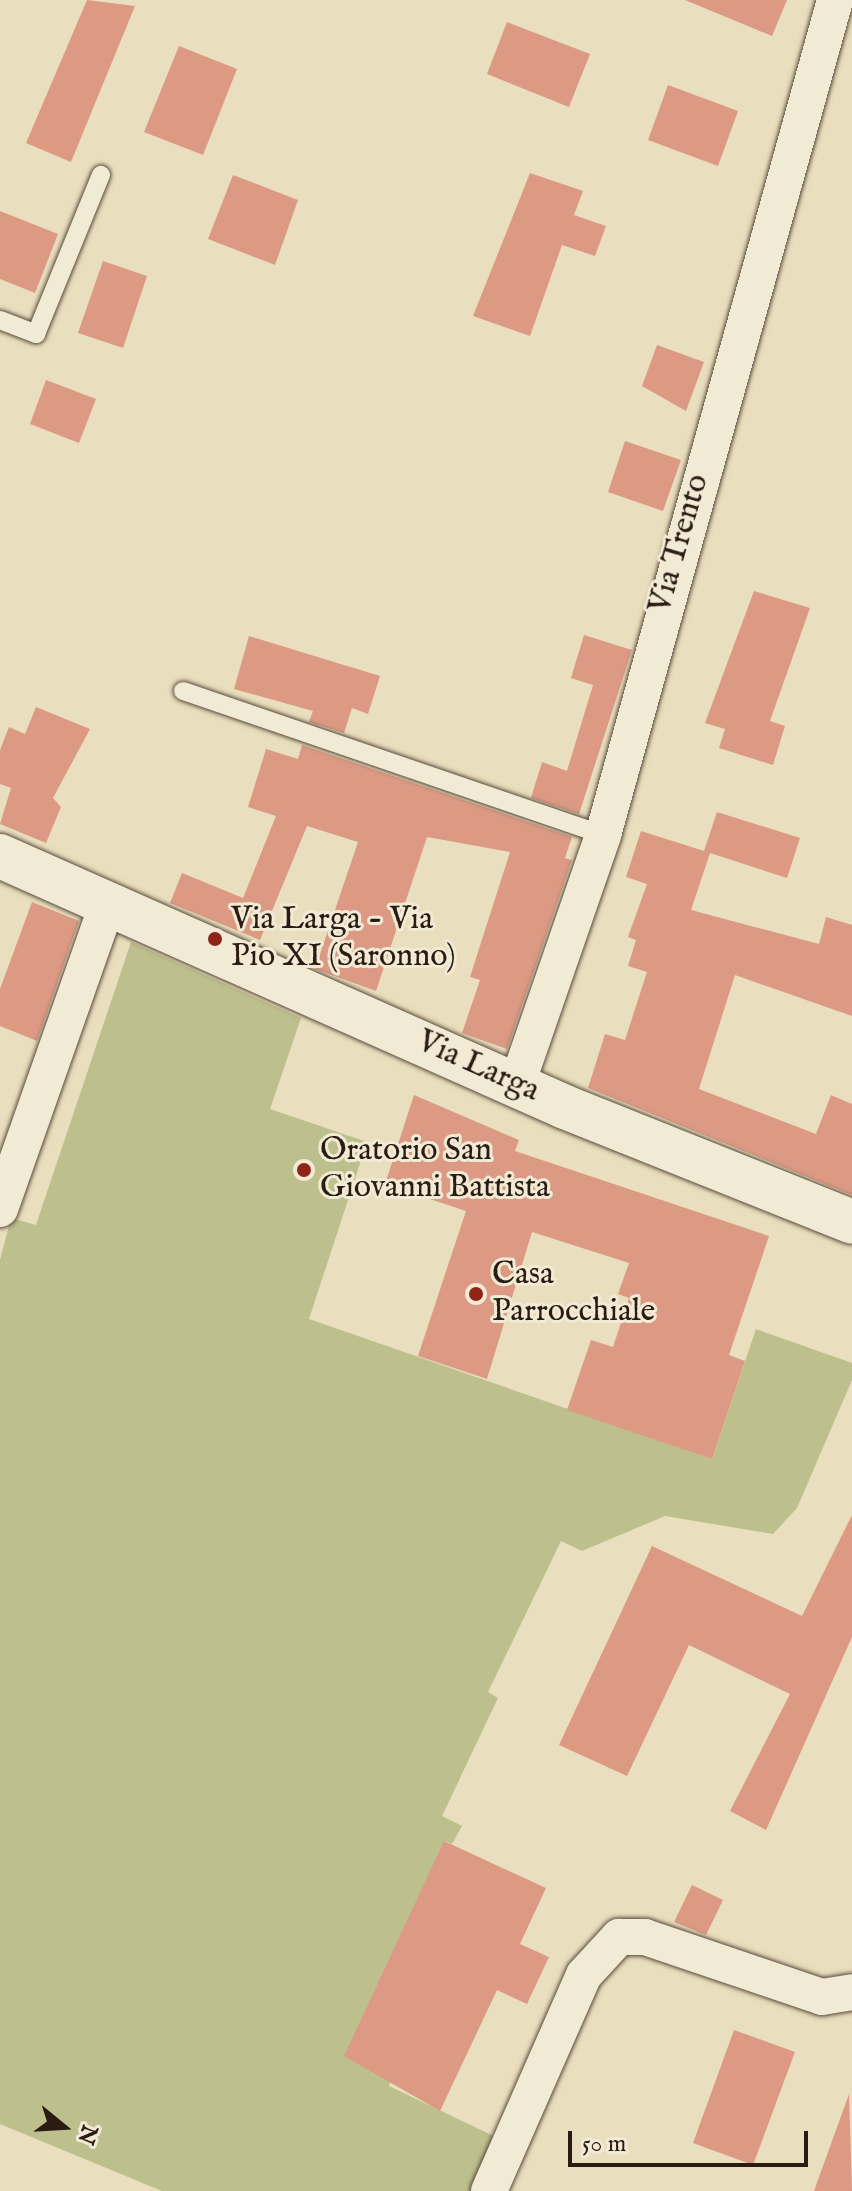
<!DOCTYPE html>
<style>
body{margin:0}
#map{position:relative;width:852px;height:2191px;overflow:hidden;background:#e9debd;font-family:"IM FELL English",serif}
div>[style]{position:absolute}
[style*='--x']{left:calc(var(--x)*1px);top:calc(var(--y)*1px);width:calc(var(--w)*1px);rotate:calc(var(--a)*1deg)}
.green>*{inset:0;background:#bdbf8d}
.building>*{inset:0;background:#dc9a85}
.roads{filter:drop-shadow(0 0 2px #5a4c3e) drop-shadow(0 0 2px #5a4c3e)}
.lane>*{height:18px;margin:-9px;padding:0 9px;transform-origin:9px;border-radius:9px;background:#f1ead4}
.street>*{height:36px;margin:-18px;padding:0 18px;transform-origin:18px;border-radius:18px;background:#f1ead4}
.secondary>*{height:44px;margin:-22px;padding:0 22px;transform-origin:22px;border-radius:22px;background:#f1ead4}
.dots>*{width:22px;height:22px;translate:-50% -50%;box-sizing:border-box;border:4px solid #f1ead4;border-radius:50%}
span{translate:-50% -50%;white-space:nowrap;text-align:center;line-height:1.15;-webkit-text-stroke:6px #f1ead4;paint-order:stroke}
.street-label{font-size:32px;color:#2a1b13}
.poi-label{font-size:32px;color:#2a1b13}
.left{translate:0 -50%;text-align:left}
.north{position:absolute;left:24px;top:2087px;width:80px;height:80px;-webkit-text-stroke:6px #f1ead4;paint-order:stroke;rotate:108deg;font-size:22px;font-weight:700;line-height:32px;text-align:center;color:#2a1b13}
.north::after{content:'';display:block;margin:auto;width:28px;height:36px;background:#2a1b13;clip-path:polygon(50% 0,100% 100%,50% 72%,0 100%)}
.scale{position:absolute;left:568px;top:2131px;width:240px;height:36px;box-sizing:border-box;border:4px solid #2a1b13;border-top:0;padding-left:10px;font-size:24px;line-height:28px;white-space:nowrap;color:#2a1b13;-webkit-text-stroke:6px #f1ead4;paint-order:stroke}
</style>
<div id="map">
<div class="green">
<i style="clip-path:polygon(131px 942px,301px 1018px,270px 1109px,367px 1142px,309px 1319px,712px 1459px,756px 1329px,852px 1363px,852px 1380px,797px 1508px,773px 1534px,665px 1516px,582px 1551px,561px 1541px,488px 1692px,498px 1698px,442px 1816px,462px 1826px,452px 1844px,445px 1841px,389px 2086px,504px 2141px,481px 2191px,162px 2191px,0 2124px,0 1260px,11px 1218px,36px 1225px)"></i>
</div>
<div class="building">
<i style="clip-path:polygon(87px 0,135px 6px,71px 162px,26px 143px)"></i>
<i style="clip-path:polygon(685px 0,787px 0,772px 36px)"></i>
<i style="clip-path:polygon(507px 22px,590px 54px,569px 107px,487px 74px)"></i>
<i style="clip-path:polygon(179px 46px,237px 69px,203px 155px,144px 132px)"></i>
<i style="clip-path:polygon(668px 85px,738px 111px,718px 166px,648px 140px)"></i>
<i style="clip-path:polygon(530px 173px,583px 191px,574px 215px,606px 226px,595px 256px,562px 245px,530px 336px,473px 316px)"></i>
<i style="clip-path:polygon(233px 175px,298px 200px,275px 265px,208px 239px)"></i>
<i style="clip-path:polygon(0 211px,58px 234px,35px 293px,0 279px)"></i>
<i style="clip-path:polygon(103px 261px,147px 276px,123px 348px,78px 333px)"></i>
<i style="clip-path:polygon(657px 345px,704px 362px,686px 411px,642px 386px)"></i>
<i style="clip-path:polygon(46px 380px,96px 399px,79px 443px,30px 424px)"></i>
<i style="clip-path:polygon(625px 441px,681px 460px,663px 511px,608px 492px)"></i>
<i style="clip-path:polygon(754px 591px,810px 608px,770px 721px,785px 726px,773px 765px,719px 748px,725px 729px,705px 723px)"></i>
<i style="clip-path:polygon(584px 635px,632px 650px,579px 814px,531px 798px,542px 762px,567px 771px,593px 685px,571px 678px)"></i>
<i style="clip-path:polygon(249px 636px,380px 676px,368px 714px,352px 708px,344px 733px,309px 722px,313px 711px,234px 689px)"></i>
<i style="clip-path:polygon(36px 707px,90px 729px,53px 798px,61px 807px,46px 843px,0 824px,11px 788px,0 784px,0 750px,9px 727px,25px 734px)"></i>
<i style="clip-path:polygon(302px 745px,572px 837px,565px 858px,572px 860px,507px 1049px,462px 1033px,480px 980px,470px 977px,510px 852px,427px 837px,376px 991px,315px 969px,358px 842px,307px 826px,260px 940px,170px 903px,182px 873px,243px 898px,276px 816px,248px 807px,266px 749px,298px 759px)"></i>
<i style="clip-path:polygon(717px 812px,800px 838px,787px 878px,710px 853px,691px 910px,819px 944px,826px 917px,852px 925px,852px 1016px,735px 975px,699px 1089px,816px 1134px,831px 1095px,852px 1104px,852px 1195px,588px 1088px,605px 1034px,625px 1040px,647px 972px,628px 966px,636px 940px,628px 937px,647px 884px,626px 877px,641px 831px,704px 851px)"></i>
<i style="clip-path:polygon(32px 902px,79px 921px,37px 1041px,0 1026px,0 989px)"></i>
<i style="clip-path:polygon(414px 1095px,519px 1140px,515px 1151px,769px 1236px,729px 1355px,745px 1361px,712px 1459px,567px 1410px,591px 1340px,613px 1347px,629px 1298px,618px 1294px,629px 1263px,532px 1232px,487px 1379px,418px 1356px,466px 1211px,385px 1184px)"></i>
<i style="clip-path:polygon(852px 1515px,852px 1637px,766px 1830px,730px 1811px,790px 1694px,689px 1645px,627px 1776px,559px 1745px,652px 1546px,802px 1616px)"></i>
<i style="clip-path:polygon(444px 1841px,546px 1888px,520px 1944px,549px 1957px,527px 2004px,497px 1990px,440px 2111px,344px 2056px)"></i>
<i style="clip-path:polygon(692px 1885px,723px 1900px,706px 1935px,674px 1922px)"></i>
<i style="clip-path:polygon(734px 2030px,795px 2052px,753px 2165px,693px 2143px)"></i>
<i style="clip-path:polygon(849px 2094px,852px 2191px,814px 2191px)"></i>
</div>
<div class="roads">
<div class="lane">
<i style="--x:0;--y:320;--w:39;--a:21"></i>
<i style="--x:36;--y:334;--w:172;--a:-67.8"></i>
<i style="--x:183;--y:691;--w:444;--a:18.9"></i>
</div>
<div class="street">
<i style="--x:517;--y:1084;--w:263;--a:-70.9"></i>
<i style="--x:603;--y:835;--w:867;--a:-74.47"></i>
<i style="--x:0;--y:1209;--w:324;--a:-70.6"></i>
<i style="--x:489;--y:2191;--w:236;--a:-66.3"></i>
<i style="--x:584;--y:1975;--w:52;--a:-47.4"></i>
<i style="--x:619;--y:1937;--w:26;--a:0"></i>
<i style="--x:645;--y:1937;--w:187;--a:18.7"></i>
<i style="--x:822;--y:1997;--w:30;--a:-9"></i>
</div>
<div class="secondary">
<i style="--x:0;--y:856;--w:618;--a:23.95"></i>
<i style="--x:565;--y:1107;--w:309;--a:21.8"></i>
</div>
</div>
<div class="dots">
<i style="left:215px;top:939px;background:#8f2418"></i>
<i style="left:304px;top:1170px;background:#8f2418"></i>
<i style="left:476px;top:1294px;background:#8f2418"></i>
</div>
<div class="street-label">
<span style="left:680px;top:544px;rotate:-74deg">Via Trento</span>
<span style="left:478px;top:1067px;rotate:24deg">Via Larga</span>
</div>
<div class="poi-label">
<span class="left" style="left:231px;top:939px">Via Larga - Via<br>Pio XI (Saronno)</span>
<span class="left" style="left:320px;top:1170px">Oratorio San<br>Giovanni Battista</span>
<span class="left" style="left:492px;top:1294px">Casa<br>Parrocchiale</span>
</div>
<div class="north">N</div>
<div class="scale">50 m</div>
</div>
